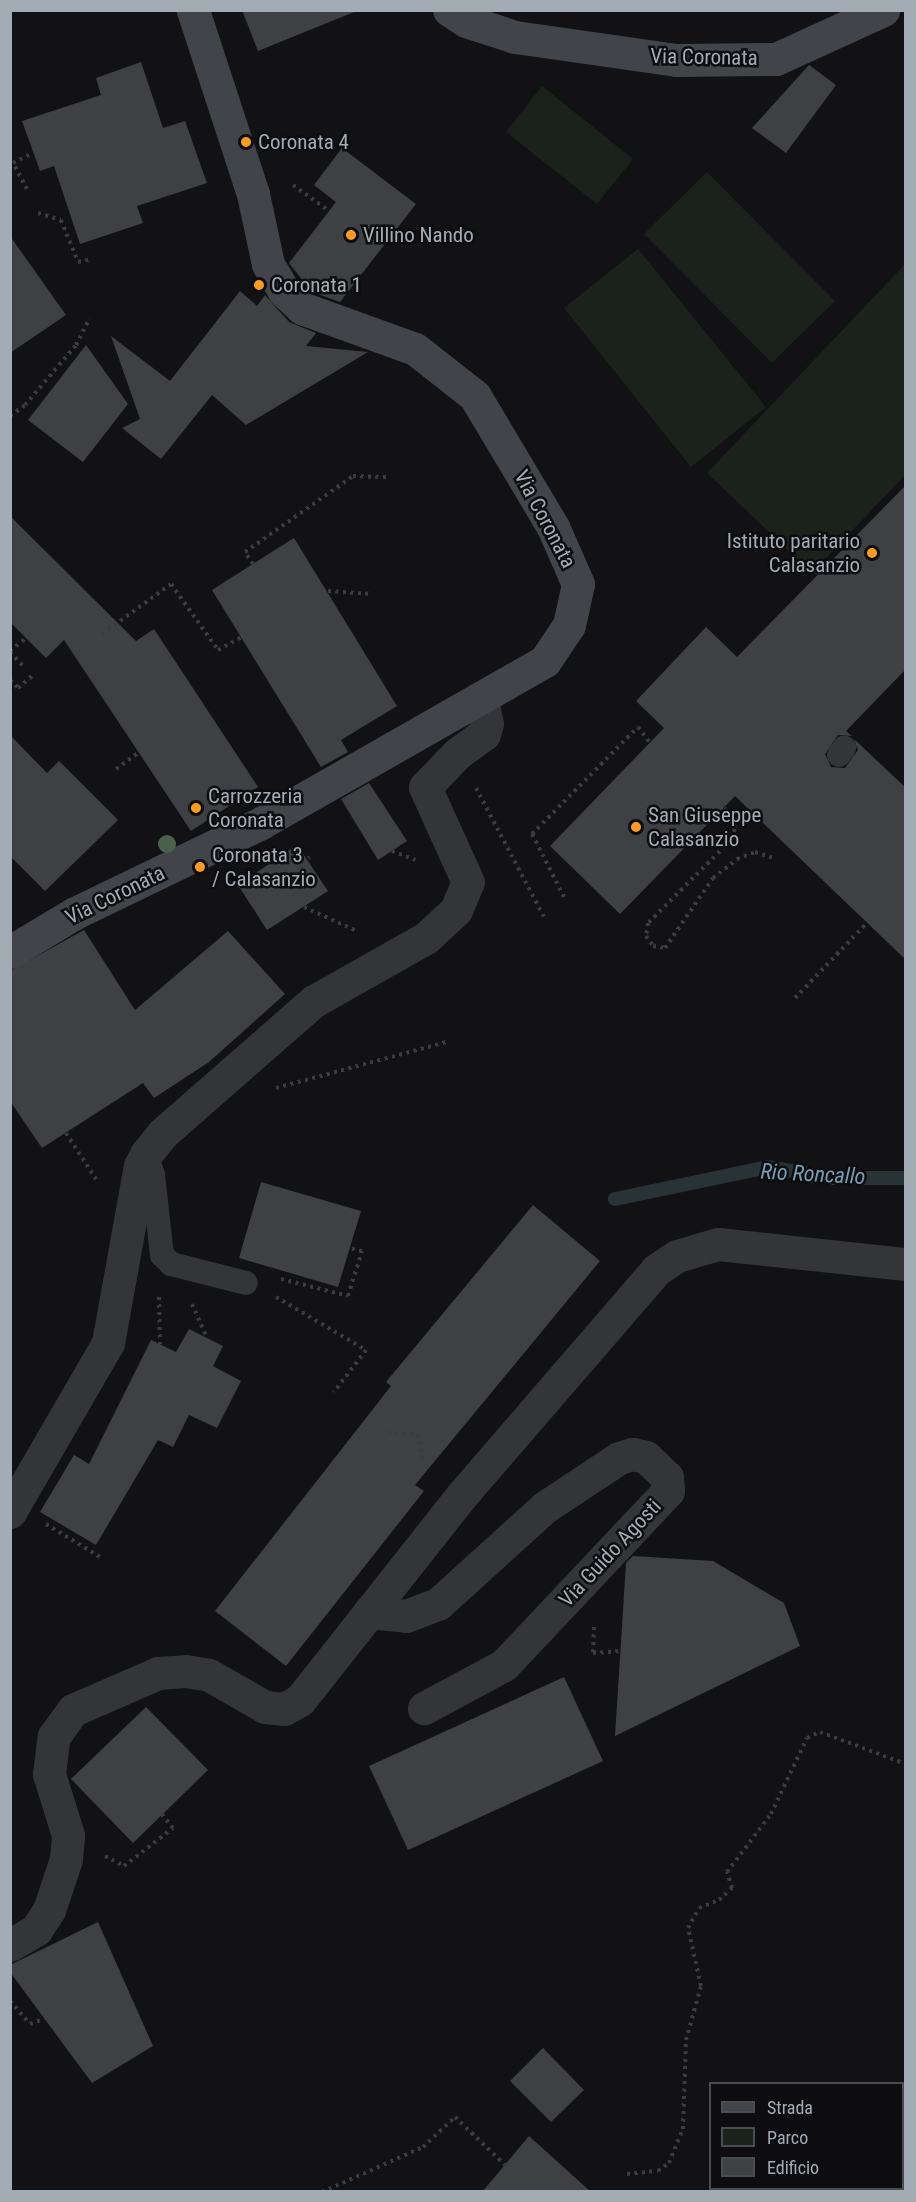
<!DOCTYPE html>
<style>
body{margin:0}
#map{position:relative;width:916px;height:2202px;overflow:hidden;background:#121214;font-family:"Roboto Condensed",sans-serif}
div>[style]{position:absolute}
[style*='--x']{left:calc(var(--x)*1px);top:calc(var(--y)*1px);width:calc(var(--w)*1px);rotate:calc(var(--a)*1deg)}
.green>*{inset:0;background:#1a221b}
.stream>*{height:14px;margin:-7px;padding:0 7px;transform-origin:7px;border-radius:7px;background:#283338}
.building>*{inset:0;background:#3e4044}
.path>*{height:4px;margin-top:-2px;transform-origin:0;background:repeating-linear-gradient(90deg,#393c40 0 3px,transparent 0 7.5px)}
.lane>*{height:24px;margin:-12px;padding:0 12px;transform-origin:12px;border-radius:12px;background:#333539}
.street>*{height:33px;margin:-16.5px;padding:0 16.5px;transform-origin:16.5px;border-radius:16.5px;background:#333539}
.secondary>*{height:33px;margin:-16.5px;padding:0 16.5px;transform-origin:16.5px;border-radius:16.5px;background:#414449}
.trees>*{width:18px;height:18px;margin:-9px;border-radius:50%;background:#4c614c}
.dots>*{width:16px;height:16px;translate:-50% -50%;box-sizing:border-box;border:3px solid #0d0d0f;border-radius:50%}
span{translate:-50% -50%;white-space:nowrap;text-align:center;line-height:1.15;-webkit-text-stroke:5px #0d0d0f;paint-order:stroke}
.street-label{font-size:21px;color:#a3abb5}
.poi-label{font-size:21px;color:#a3abb5}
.left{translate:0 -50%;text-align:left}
.right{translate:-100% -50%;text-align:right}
.water-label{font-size:22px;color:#789db3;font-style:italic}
.frame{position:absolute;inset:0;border:12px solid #a3abb5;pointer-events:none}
.legend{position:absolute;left:709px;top:2082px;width:195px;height:108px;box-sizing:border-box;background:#0d0d0f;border:2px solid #494c51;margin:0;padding:8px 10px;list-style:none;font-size:18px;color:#a3abb5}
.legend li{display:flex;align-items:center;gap:12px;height:30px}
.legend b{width:30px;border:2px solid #494c51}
</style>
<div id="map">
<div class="green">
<i style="clip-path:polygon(542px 86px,633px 159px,597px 204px,506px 132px)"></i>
<i style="clip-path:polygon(707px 172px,835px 301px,772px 363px,644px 234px)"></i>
<i style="clip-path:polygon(638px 249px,766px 407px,691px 467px,564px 308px)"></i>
<i style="clip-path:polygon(905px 264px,905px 475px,812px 573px,707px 473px)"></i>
</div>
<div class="stream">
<i style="--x:615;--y:1199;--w:156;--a:-11.8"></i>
<i style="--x:768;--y:1167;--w:65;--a:9.8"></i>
<i style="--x:832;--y:1178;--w:74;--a:0"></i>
</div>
<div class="building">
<i style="clip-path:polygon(242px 10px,354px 10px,354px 12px,258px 51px)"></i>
<i style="clip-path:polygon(141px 62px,163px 128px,185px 121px,207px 183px,137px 206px,143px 223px,80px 244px,54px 166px,40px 171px,22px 121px,101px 95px,96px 78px)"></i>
<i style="clip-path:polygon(809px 65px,836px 85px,786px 153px,752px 128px)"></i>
<i style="clip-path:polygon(342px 148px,416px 204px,340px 302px,312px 292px,289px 263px,336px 202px,314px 185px)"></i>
<i style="clip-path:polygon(10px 236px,66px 315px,10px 353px)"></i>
<i style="clip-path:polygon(240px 291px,257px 306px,265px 295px,289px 322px,316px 333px,306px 346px,368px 352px,246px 425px,212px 395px,161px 459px,122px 428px,140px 419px,111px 336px,170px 381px)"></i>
<i style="clip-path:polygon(86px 345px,128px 404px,83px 462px,28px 420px)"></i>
<i style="clip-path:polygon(906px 485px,906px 669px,846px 731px,852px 736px,838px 735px,825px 754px,831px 767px,845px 768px,858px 750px,854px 739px,906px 788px,906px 960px,735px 796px,620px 914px,550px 846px,664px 728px,636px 701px,706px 627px,737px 657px)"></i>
<i style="clip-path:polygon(10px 516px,136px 641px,154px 629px,258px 787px,191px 831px,64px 640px,46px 658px,10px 622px)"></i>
<i style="clip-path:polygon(294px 538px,397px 706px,341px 740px,348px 752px,321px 767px,212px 590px)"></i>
<i style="clip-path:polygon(10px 735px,47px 773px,59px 761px,118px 820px,45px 891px,10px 856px)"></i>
<i style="clip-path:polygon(369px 783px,407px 841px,378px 860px,341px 799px)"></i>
<i style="clip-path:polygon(297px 845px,328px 891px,267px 930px,238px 885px)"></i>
<i style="clip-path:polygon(84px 930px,135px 1010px,228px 931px,285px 994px,209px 1062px,154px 1098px,143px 1083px,42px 1148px,10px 1101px,10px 971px)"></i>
<i style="clip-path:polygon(261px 1182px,361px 1211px,338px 1287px,239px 1258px)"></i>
<i style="clip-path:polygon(533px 1205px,600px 1261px,415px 1485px,424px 1491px,286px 1666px,215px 1611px,391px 1386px,386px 1382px)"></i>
<i style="clip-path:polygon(189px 1329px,223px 1346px,213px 1366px,241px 1381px,217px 1428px,189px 1415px,173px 1447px,158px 1440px,96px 1545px,40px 1512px,74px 1455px,89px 1464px,151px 1340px,176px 1352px)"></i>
<i style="clip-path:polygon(633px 1556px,713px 1561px,784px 1603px,800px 1646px,615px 1736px,626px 1563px)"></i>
<i style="clip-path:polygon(564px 1677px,603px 1761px,408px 1850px,369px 1766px)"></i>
<i style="clip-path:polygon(146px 1707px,208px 1770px,133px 1843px,71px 1779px)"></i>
<i style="clip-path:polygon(98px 1922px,153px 2046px,92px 2083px,10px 1972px,10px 1965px)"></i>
<i style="clip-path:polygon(543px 2048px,584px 2090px,551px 2122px,510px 2081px)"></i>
<i style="clip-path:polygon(529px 2136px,591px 2192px,482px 2192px)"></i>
</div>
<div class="path">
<i style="--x:293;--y:185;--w:44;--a:35.8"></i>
<i style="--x:27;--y:189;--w:30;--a:-118"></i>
<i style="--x:13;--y:163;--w:22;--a:-27"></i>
<i style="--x:38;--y:213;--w:24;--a:17"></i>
<i style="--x:61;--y:220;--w:45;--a:68"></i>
<i style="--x:78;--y:262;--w:14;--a:-12"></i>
<i style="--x:10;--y:416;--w:19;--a:-36"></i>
<i style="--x:25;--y:405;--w:79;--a:-49.6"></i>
<i style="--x:76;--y:345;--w:30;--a:-63"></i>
<i style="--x:253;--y:564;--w:14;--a:-124"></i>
<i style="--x:245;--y:552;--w:132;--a:-35.1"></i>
<i style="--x:353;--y:476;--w:36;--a:2"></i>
<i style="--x:328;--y:591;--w:45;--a:3.8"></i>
<i style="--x:102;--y:634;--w:85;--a:-35.9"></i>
<i style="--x:171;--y:584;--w:81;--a:54.5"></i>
<i style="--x:218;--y:650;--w:26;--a:-29"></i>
<i style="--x:10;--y:651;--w:21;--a:-39"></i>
<i style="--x:10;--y:652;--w:21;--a:47"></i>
<i style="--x:10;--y:680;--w:11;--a:45"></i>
<i style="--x:18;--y:688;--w:20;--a:-41"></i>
<i style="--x:116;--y:769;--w:27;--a:-36"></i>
<i style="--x:476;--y:788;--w:146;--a:62.2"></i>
<i style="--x:724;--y:808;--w:14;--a:45"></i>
<i style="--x:734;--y:818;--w:11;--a:85"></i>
<i style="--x:735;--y:829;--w:20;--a:120"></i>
<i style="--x:725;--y:846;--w:109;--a:135"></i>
<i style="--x:648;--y:923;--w:13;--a:99"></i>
<i style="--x:646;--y:936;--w:12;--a:55"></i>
<i style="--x:653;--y:946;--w:12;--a:9"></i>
<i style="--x:665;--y:948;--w:85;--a:-55.6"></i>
<i style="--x:713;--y:878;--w:31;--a:-38"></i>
<i style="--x:737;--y:859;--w:19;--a:-21"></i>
<i style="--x:755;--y:852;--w:20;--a:18"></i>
<i style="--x:294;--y:849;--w:15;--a:58"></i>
<i style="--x:302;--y:862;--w:9;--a:-32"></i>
<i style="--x:392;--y:851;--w:25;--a:21"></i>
<i style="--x:564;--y:897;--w:71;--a:-116.9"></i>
<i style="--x:532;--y:834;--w:151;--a:-45.3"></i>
<i style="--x:638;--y:727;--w:20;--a:53"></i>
<i style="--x:304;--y:907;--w:58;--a:24.4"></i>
<i style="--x:795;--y:998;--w:104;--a:-46.2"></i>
<i style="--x:276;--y:1088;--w:177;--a:-15.1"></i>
<i style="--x:66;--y:1133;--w:55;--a:56.9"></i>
<i style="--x:281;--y:1279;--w:69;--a:14.2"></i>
<i style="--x:348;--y:1296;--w:47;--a:-72.7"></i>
<i style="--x:362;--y:1251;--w:12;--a:-166"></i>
<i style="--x:159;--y:1297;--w:47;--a:88.8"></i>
<i style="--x:276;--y:1297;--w:104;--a:30.5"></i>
<i style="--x:366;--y:1350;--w:53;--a:127.3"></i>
<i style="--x:192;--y:1304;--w:37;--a:66"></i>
<i style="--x:388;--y:1432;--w:30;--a:4"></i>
<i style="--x:418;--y:1434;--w:28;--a:80"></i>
<i style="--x:46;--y:1524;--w:63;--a:31.4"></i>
<i style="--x:594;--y:1627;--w:26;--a:92"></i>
<i style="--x:593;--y:1653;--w:28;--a:-4"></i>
<i style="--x:105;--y:1856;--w:21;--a:28"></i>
<i style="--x:124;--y:1866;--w:62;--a:-37.8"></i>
<i style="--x:173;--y:1828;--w:19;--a:-129"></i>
<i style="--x:10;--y:2001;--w:30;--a:49"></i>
<i style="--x:30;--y:2024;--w:15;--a:-20"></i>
<i style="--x:627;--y:2174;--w:31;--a:-6"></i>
<i style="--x:658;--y:2171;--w:14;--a:-36"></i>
<i style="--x:669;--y:2163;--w:37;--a:-68"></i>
<i style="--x:683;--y:2129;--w:89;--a:-88.1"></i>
<i style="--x:686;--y:2040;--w:56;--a:-74.5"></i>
<i style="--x:701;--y:1986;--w:59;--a:-102.6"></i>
<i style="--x:688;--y:1928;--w:23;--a:-61"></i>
<i style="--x:699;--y:1908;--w:22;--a:-22"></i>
<i style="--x:719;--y:1900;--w:18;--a:-43"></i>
<i style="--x:732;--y:1888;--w:17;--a:-107"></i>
<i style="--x:727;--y:1872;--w:73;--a:-52.8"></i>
<i style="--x:771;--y:1814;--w:84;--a:-64.7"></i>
<i style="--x:807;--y:1738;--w:14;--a:-25"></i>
<i style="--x:820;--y:1732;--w:92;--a:20.4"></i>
<i style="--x:322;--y:2192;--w:111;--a:-24"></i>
<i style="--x:423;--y:2147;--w:44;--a:-43.2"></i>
<i style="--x:455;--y:2117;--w:69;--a:43.8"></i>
</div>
<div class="lane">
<i style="--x:839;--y:755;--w:9;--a:-54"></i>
<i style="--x:146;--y:1154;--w:22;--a:72"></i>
<i style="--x:153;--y:1175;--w:81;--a:83.6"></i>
<i style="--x:162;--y:1255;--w:13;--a:45"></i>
<i style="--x:171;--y:1264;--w:77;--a:14.2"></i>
</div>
<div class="street">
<i style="--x:10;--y:1512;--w:195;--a:-59.9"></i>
<i style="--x:108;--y:1343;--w:180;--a:-79.8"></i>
<i style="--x:140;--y:1166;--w:13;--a:-63"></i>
<i style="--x:146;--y:1154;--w:26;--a:-51"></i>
<i style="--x:162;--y:1134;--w:202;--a:-41.2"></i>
<i style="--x:314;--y:1001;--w:129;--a:-29.4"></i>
<i style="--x:426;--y:938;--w:41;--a:-43"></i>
<i style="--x:456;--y:910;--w:30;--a:-67"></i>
<i style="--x:468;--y:882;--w:104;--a:-114.4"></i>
<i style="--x:425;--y:787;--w:47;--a:-45.9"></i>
<i style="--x:458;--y:753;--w:32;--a:-36"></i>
<i style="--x:484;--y:734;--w:11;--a:-75"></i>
<i style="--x:487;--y:723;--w:26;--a:-103"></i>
<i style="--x:369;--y:1612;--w:37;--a:6"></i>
<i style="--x:406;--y:1616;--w:34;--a:-21"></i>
<i style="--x:438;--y:1604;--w:144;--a:-42.2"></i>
<i style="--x:545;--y:1507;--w:89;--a:-33.5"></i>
<i style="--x:619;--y:1458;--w:14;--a:-17"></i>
<i style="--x:632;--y:1454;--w:14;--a:12"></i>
<i style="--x:646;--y:1457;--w:29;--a:44"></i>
<i style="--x:667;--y:1477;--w:14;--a:86"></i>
<i style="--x:668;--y:1491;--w:239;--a:133.3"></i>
<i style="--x:504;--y:1665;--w:91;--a:151.7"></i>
<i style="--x:10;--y:1945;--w:30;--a:-30"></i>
<i style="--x:36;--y:1930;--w:24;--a:-57"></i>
<i style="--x:49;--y:1910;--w:54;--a:-71.6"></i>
<i style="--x:66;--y:1859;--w:24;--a:-85"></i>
<i style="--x:68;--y:1835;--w:64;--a:-107.3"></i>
<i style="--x:49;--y:1774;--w:38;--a:-83"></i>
<i style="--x:54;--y:1736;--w:32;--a:-54"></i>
<i style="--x:73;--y:1710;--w:93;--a:-23.5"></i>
<i style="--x:158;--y:1673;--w:27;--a:-4"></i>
<i style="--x:185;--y:1671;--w:24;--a:9"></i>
<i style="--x:209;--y:1675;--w:64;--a:29.7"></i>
<i style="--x:265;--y:1707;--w:19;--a:6"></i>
<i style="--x:284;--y:1709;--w:18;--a:-29"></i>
<i style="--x:300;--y:1700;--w:261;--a:-51.7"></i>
<i style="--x:462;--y:1495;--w:297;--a:-49.2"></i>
<i style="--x:656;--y:1270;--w:25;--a:-34"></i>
<i style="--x:677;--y:1256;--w:43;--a:-16.3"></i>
<i style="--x:718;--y:1244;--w:189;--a:6.1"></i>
</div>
<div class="secondary">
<i style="--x:449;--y:10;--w:20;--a:33"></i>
<i style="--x:466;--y:21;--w:52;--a:18.1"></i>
<i style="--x:515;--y:37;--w:163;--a:8.1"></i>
<i style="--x:676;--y:60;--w:100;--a:-0.6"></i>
<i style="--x:776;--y:59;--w:118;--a:-24.6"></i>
<i style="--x:10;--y:952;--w:74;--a:-31.1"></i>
<i style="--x:73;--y:914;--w:209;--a:-25.8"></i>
<i style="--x:261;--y:823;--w:327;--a:-29.7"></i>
<i style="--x:545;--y:661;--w:43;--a:-56.3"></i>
<i style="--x:569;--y:625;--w:42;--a:-77.6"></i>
<i style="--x:578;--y:584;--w:62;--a:-113.7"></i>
<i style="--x:553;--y:527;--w:152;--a:-120.8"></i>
<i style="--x:475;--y:396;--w:76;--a:-141.9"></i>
<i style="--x:415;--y:349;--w:120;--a:-160.1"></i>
<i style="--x:302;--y:308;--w:25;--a:-137"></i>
<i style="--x:284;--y:291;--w:31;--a:-121"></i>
<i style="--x:268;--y:264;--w:72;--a:-102.1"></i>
<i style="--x:253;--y:194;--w:194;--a:-108.1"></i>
</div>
<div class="trees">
<i style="left:167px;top:844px"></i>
</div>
<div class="dots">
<i style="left:246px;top:142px;background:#fa9c24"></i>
<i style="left:351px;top:235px;background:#fa9c24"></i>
<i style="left:259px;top:285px;background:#fa9c24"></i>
<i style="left:872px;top:553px;background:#fa9c24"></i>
<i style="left:196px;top:808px;background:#fa9c24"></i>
<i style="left:636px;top:827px;background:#fa9c24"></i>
<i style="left:200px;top:867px;background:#fa9c24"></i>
</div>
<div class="street-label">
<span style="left:704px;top:57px;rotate:1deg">Via Coronata</span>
<span style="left:545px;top:519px;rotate:62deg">Via Coronata</span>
<span style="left:115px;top:895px;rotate:-26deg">Via Coronata</span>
<span style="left:610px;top:1553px;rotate:-47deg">Via Guido Agosti</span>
</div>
<div class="poi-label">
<span class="left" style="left:258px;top:142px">Coronata 4</span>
<span class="left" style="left:363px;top:235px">Villino Nando</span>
<span class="left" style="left:271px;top:285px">Coronata 1</span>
<span class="right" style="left:860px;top:553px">Istituto paritario<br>Calasanzio</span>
<span class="left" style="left:208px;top:808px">Carrozzeria<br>Coronata</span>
<span class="left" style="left:648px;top:827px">San Giuseppe<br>Calasanzio</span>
<span class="left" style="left:212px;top:867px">Coronata 3<br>/ Calasanzio</span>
</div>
<div class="water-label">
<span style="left:813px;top:1174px;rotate:3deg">Rio Roncallo</span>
</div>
<div class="frame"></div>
<ul class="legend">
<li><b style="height:8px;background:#414449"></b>Strada</li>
<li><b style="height:16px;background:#1a221b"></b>Parco</li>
<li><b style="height:16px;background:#3e4044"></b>Edificio</li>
</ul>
</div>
